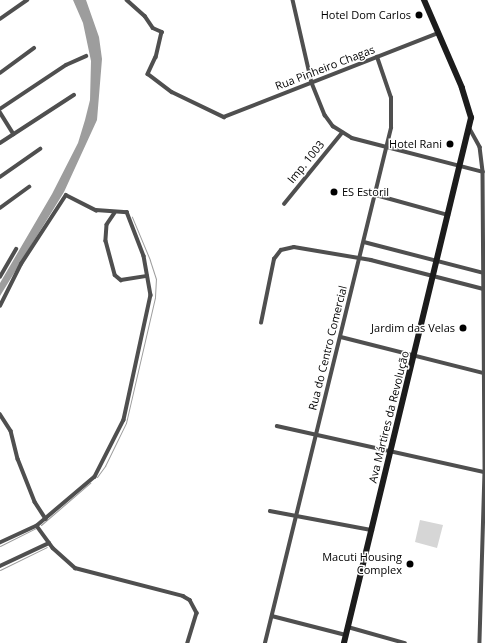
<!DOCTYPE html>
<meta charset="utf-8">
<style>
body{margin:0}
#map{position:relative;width:485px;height:643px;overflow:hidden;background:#fff;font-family:"Open Sans",sans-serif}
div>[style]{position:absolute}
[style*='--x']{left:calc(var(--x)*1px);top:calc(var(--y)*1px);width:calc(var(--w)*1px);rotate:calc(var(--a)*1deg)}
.green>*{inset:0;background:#d6d6d6}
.water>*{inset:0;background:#9d9d9d}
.stream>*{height:1px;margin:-0.5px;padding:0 0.5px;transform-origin:0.5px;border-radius:0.5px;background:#9d9d9d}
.street>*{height:3.5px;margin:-1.75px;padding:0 1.75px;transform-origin:1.75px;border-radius:1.75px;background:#4f4f4f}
.secondary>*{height:5.5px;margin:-2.75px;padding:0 2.75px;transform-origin:2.75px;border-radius:2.75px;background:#1c1c1c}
.dots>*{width:11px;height:11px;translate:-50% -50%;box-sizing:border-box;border:2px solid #fff;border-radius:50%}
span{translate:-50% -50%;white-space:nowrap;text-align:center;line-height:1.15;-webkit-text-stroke:3px #fff;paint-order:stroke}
.poi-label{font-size:11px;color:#000}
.right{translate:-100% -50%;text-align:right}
.left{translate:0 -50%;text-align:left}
.street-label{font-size:11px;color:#000}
</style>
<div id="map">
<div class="green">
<i style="clip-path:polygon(420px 520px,443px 525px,437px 548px,415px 542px)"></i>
</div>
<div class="water">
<i style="clip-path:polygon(73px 0,86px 0,99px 37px,102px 59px,97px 120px,64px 192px,0 296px,0 283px,52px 194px,78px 143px,85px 120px,90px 100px,91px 61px,83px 23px)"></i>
</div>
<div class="stream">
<i style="--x:97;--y:477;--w:14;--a:-54"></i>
<i style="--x:105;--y:466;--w:48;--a:-64"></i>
<i style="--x:126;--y:423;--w:129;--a:-77"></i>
<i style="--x:155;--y:297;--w:18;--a:-87"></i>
<i style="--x:156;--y:279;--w:20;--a:-108"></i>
<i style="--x:150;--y:260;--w:47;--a:-112.7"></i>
<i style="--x:41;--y:525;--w:65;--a:-40.6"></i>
<i style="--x:0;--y:546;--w:40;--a:-26.6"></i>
<i style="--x:0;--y:570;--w:52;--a:-26.1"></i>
</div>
<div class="street">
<i style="--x:127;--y:0;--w:24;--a:42"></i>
<i style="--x:145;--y:16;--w:14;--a:56"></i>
<i style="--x:153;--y:28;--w:10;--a:24"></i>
<i style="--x:162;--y:32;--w:26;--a:103"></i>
<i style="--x:156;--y:57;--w:19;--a:115"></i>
<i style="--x:148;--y:74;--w:30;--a:37"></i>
<i style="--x:172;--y:92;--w:58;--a:25.7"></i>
<i style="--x:224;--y:117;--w:230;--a:-21.4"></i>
<i style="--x:293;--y:0;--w:85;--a:77.1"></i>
<i style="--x:312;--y:83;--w:35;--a:68"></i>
<i style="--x:325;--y:115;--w:14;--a:54"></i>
<i style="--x:333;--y:126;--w:22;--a:32"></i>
<i style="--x:352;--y:138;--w:135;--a:14.5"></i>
<i style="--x:0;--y:19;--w:33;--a:-35"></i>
<i style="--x:0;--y:73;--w:42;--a:-36.3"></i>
<i style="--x:0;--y:109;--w:79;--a:-33.7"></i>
<i style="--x:66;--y:65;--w:22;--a:-24"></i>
<i style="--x:0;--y:112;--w:26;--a:58"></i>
<i style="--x:469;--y:127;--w:23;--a:61"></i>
<i style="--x:480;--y:147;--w:25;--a:83"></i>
<i style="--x:483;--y:172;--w:300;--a:89.6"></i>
<i style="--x:485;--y:472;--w:171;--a:91.7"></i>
<i style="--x:0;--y:143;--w:88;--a:-33"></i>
<i style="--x:0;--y:177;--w:49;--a:-35"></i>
<i style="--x:376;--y:195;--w:75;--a:15.5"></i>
<i style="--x:284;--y:204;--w:92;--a:-50.8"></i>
<i style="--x:0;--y:208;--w:36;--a:-36"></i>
<i style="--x:115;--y:213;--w:14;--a:124"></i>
<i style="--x:107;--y:225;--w:16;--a:94"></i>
<i style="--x:106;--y:241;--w:35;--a:75"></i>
<i style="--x:115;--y:275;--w:8;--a:40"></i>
<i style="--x:121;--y:280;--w:26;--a:-9"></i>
<i style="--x:364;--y:242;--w:124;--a:14.5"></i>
<i style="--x:0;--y:277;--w:32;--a:-60"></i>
<i style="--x:0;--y:306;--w:47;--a:-63.4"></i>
<i style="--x:21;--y:264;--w:82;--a:-56.9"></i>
<i style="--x:66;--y:195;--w:34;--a:27"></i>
<i style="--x:96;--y:210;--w:31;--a:4"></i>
<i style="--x:127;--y:212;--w:47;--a:68.9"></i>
<i style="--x:144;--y:256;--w:40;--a:80"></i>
<i style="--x:151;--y:295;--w:128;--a:102.2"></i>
<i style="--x:124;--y:420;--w:64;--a:117"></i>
<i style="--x:95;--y:477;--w:76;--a:139.8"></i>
<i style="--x:37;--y:526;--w:41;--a:155.3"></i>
<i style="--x:261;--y:323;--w:65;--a:-78.5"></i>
<i style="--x:274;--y:259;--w:11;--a:-52"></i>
<i style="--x:281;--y:250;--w:13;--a:-13"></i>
<i style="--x:294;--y:247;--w:78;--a:9.6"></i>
<i style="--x:371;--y:260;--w:117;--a:14.4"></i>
<i style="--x:341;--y:337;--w:146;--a:14.2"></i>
<i style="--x:0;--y:414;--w:20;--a:57"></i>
<i style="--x:11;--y:431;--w:29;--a:76"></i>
<i style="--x:18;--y:459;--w:46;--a:68.4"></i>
<i style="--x:35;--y:502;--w:20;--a:57"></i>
<i style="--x:277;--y:426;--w:213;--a:12.5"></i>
<i style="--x:270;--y:511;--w:104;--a:10.6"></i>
<i style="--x:37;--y:526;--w:27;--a:54"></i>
<i style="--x:53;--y:548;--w:30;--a:42"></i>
<i style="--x:75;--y:568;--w:112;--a:14.5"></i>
<i style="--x:183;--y:596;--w:8;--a:30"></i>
<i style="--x:190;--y:600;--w:15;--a:62"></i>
<i style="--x:197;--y:613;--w:31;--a:107"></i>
<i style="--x:0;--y:566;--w:54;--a:-25.1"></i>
<i style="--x:272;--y:616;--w:76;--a:14.4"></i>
<i style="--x:348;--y:627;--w:59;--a:15.7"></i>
<i style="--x:265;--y:643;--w:530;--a:-76.25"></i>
<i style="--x:391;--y:128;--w:30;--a:-90"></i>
<i style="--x:391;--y:98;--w:43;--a:-108.9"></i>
</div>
<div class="secondary">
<i style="--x:344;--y:643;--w:540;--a:-76.4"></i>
<i style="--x:471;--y:118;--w:31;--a:-107"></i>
<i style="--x:462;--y:88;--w:96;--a:-113.4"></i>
</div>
<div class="dots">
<i style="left:419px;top:15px;background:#000"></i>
<i style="left:450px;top:144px;background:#000"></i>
<i style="left:334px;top:192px;background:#000"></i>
<i style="left:463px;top:328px;background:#000"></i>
<i style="left:410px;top:564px;background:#000"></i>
</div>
<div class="poi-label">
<span class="right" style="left:411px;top:15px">Hotel Dom Carlos</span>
<span class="right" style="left:442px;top:144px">Hotel Rani</span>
<span class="left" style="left:342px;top:192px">ES Estoril</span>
<span class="right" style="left:455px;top:328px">Jardim das Velas</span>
<span class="right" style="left:402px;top:564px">Macuti Housing<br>Complex</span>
</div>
<div class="street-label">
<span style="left:325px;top:68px;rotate:-21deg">Rua Pinheiro Chagas</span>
<span style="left:306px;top:162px;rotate:-51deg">Imp. 1003</span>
<span style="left:328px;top:348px;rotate:-76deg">Rua do Centro Comercial</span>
<span style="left:389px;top:417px;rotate:-76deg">Ava Mártires da Revolução</span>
</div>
</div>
